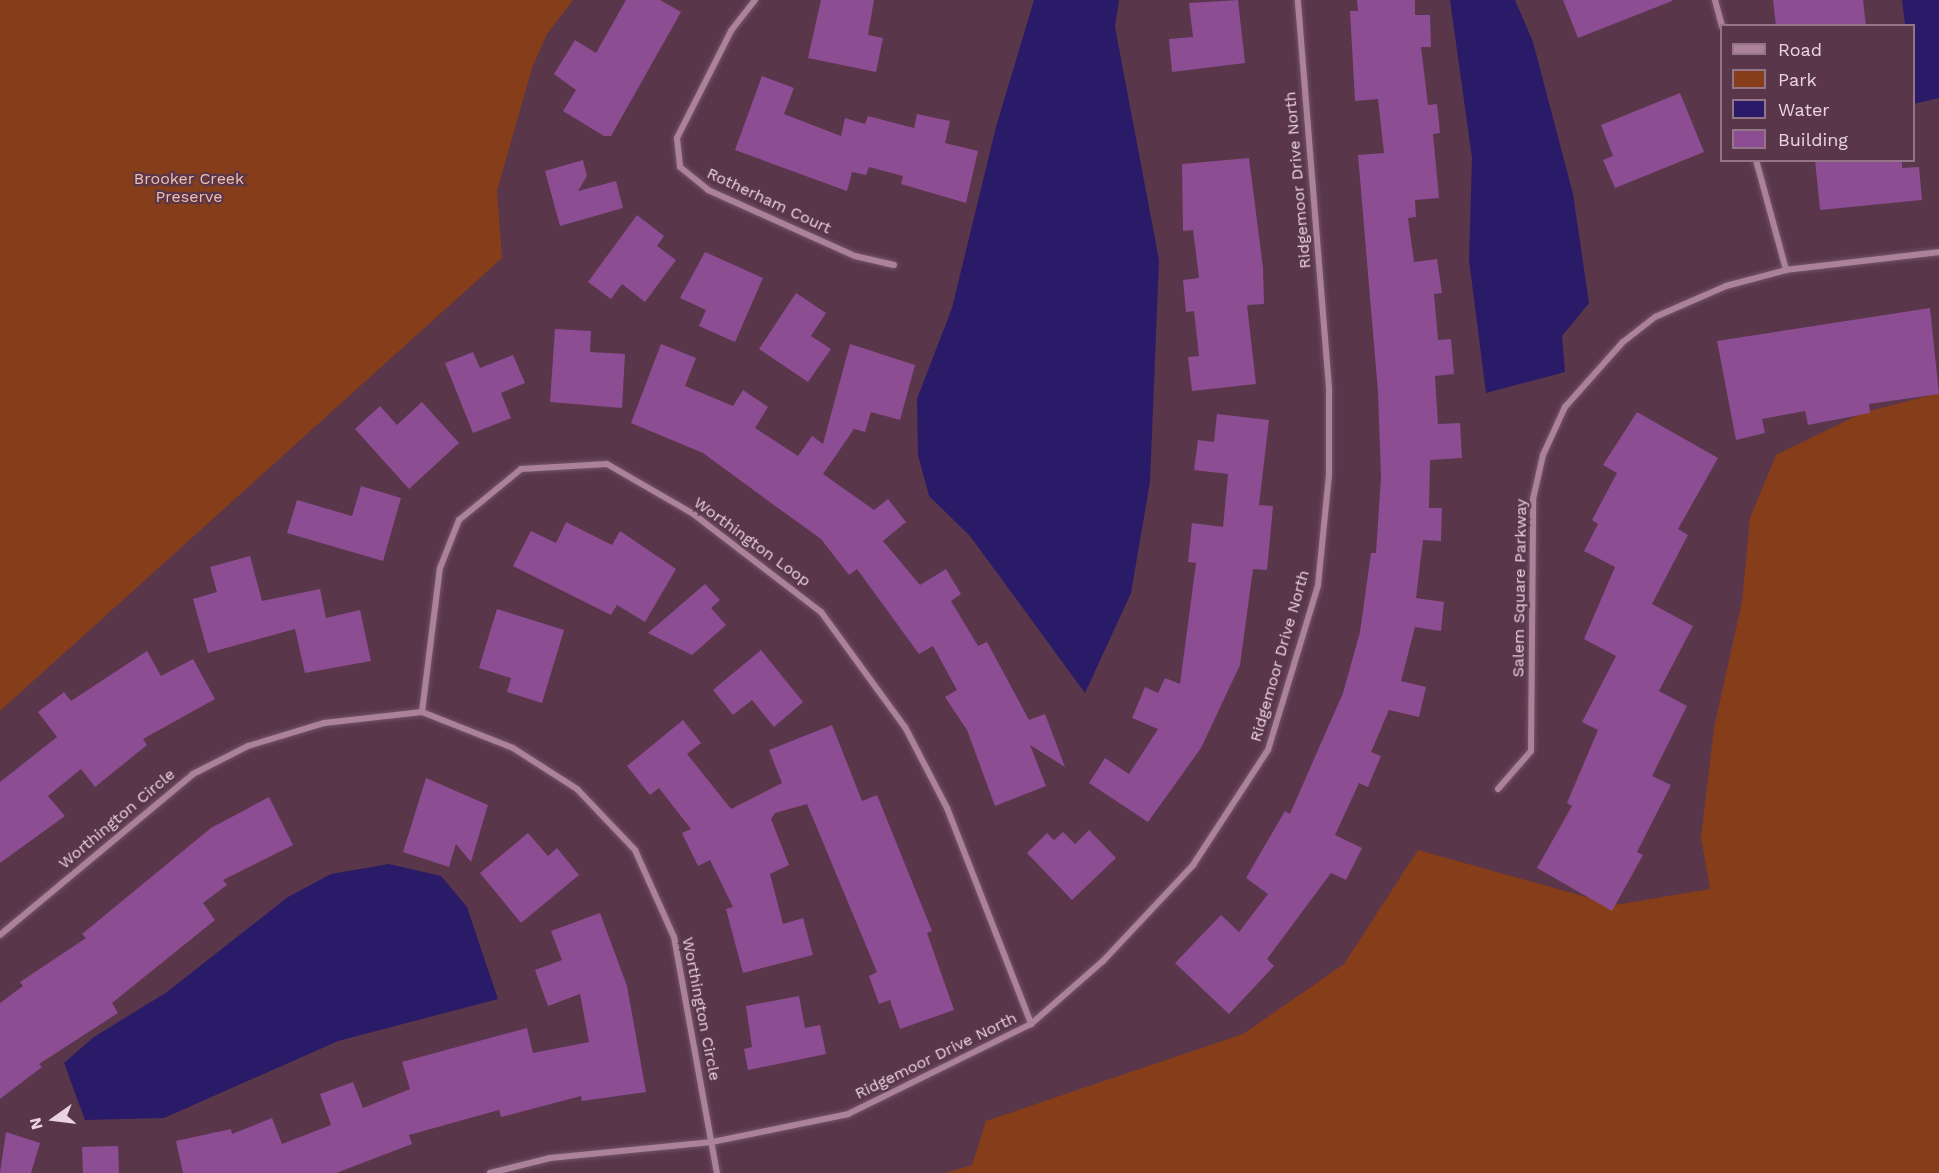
<!DOCTYPE html>
<style>
body{margin:0}
#map{position:relative;width:1939px;height:1173px;overflow:hidden;background:#5a364b;font-family:"Work Sans",sans-serif}
div>[style]{position:absolute}
[style*='--x']{left:calc(var(--x)*1px);top:calc(var(--y)*1px);width:calc(var(--w)*1px);rotate:calc(var(--a)*1deg)}
.green>*{inset:0;background:#853d1a}
.water>*{inset:0;background:#291b67}
.building>*{inset:0;background:#8c4d92}
.roads{filter:drop-shadow(0 0 2px #725466) drop-shadow(0 0 2px #725466)}
.minor>*{height:6px;margin:-3px;padding:0 3px;transform-origin:3px;border-radius:3px;background:#ab8299}
span{translate:-50% -50%;white-space:nowrap;text-align:center;line-height:1.15;-webkit-text-stroke:4.5px #5a364b;paint-order:stroke}
.park-label{font-size:16px;color:#f0c0ac}
.street-label{font-size:16px;color:#ead4e0}
.legend{position:absolute;left:1720px;top:24px;width:195px;height:138px;box-sizing:border-box;background:#5a364b;border:2px solid #947587;margin:0;padding:8px 10px;list-style:none;font-size:18px;color:#ead4e0}
.legend li{display:flex;align-items:center;gap:12px;height:30px}
.legend b{width:30px;border:2px solid #947587}
.north{position:absolute;left:24px;top:1089px;width:60px;height:60px;-webkit-text-stroke:4px #5a364b;paint-order:stroke;rotate:256deg;font-size:16px;font-weight:700;line-height:24px;text-align:center;color:#ead4e0}
.north::after{content:'';display:block;margin:auto;width:21px;height:27px;background:#ead4e0;clip-path:polygon(50% 0,100% 100%,50% 72%,0 100%)}
</style>
<div id="map">
<div class="green">
<i style="clip-path:polygon(0 0,573px 0,547px 34px,532px 68px,497px 191px,502px 258px,0 711px)"></i>
<i style="clip-path:polygon(1939px 393px,1939px 1173px,945px 1173px,972px 1165px,986px 1121px,1243px 1034px,1344px 964px,1418px 850px,1615px 905px,1710px 889px,1701px 838px,1714px 728px,1742px 602px,1750px 518px,1776px 455px,1862px 413px)"></i>
</div>
<div class="water">
<i style="clip-path:polygon(1034px 0,1119px 0,1115px 27px,1159px 260px,1150px 482px,1131px 593px,1085px 693px,970px 536px,929px 496px,918px 455px,917px 399px,952px 308px,996px 127px)"></i>
<i style="clip-path:polygon(1450px 0,1515px 0,1533px 42px,1573px 194px,1589px 303px,1562px 336px,1565px 372px,1486px 393px,1469px 260px,1472px 158px)"></i>
<i style="clip-path:polygon(1902px 0,1939px 0,1939px 98px,1914px 104px,1914px 26px,1905px 25px)"></i>
<i style="clip-path:polygon(389px 864px,441px 876px,467px 907px,498px 999px,338px 1041px,164px 1118px,85px 1120px,64px 1063px,94px 1037px,167px 992px,288px 897px,331px 874px)"></i>
</div>
<div class="building">
<i style="clip-path:polygon(626px 0,660px 0,681px 12px,611px 136px,604px 136px,563px 111px,576px 90px,554px 74px,575px 40px,596px 53px)"></i>
<i style="clip-path:polygon(821px 0,874px 0,868px 35px,883px 38px,876px 72px,808px 58px)"></i>
<i style="clip-path:polygon(1238px 0,1245px 63px,1172px 72px,1169px 39px,1193px 37px,1189px 3px)"></i>
<i style="clip-path:polygon(1357px 0,1415px 0,1415px 15px,1430px 15px,1431px 47px,1421px 47px,1428px 105px,1437px 104px,1440px 133px,1433px 134px,1439px 198px,1415px 200px,1416px 217px,1408px 218px,1414px 262px,1437px 259px,1442px 293px,1434px 294px,1438px 340px,1451px 339px,1454px 374px,1435px 376px,1438px 424px,1460px 423px,1462px 458px,1430px 460px,1429px 508px,1442px 508px,1441px 541px,1423px 540px,1416px 598px,1444px 602px,1441px 631px,1415px 627px,1401px 681px,1426px 687px,1419px 717px,1389px 710px,1371px 752px,1381px 756px,1368px 787px,1359px 783px,1335px 835px,1362px 848px,1346px 880px,1331px 873px,1267px 959px,1274px 966px,1229px 1014px,1175px 963px,1221px 915px,1239px 932px,1268px 894px,1246px 878px,1285px 811px,1290px 814px,1343px 693px,1360px 632px,1371px 553px,1376px 553px,1381px 477px,1378px 392px,1358px 155px,1384px 153px,1378px 99px,1355px 101px,1350px 11px,1358px 11px)"></i>
<i style="clip-path:polygon(1563px 0,1672px 0,1672px 1px,1578px 38px)"></i>
<i style="clip-path:polygon(1773px 0,1863px 0,1866px 26px,1776px 26px)"></i>
<i style="clip-path:polygon(762px 76px,794px 88px,784px 114px,841px 136px,845px 118px,865px 124px,868px 116px,914px 128px,917px 114px,950px 121px,945px 143px,978px 151px,966px 203px,901px 184px,903px 176px,869px 167px,866px 175px,852px 172px,847px 191px,735px 150px)"></i>
<i style="clip-path:polygon(1680px 93px,1704px 152px,1615px 188px,1603px 160px,1613px 156px,1601px 125px)"></i>
<i style="clip-path:polygon(1249px 158px,1263px 268px,1264px 304px,1247px 305px,1256px 384px,1192px 391px,1188px 357px,1199px 356px,1194px 311px,1186px 312px,1183px 280px,1199px 278px,1193px 230px,1183px 231px,1182px 164px)"></i>
<i style="clip-path:polygon(583px 160px,587px 176px,578px 191px,616px 181px,623px 208px,560px 226px,545px 171px)"></i>
<i style="clip-path:polygon(1815px 160px,1902px 160px,1902px 168px,1919px 167px,1922px 200px,1820px 210px)"></i>
<i style="clip-path:polygon(637px 215px,664px 236px,657px 246px,676px 260px,645px 302px,622px 284px,611px 299px,588px 282px)"></i>
<i style="clip-path:polygon(705px 252px,763px 278px,735px 342px,699px 326px,706px 310px,680px 298px)"></i>
<i style="clip-path:polygon(796px 293px,826px 313px,811px 336px,831px 349px,808px 382px,759px 349px)"></i>
<i style="clip-path:polygon(1930px 308px,1939px 394px,1869px 404px,1870px 413px,1808px 425px,1805px 411px,1762px 419px,1765px 433px,1736px 440px,1717px 341px)"></i>
<i style="clip-path:polygon(555px 329px,591px 331px,590px 352px,625px 354px,622px 408px,550px 402px)"></i>
<i style="clip-path:polygon(661px 344px,696px 358px,685px 386px,733px 406px,743px 390px,768px 407px,755px 428px,798px 456px,812px 436px,823px 444px,850px 344px,915px 365px,900px 420px,871px 412px,865px 432px,854px 429px,823px 474px,874px 510px,888px 499px,906px 522px,883px 541px,920px 585px,946px 569px,961px 594px,951px 601px,978px 646px,987px 642px,1029px 720px,1045px 714px,1065px 767px,1030px 745px,1046px 786px,995px 806px,967px 730px,945px 697px,957px 690px,933px 646px,919px 654px,857px 569px,849px 575px,821px 539px,767px 500px,703px 453px,631px 423px)"></i>
<i style="clip-path:polygon(473px 352px,480px 368px,513px 355px,525px 383px,501px 393px,511px 418px,473px 433px,445px 363px)"></i>
<i style="clip-path:polygon(422px 402px,459px 443px,409px 489px,355px 429px,380px 406px,397px 425px)"></i>
<i style="clip-path:polygon(1637px 412px,1718px 458px,1678px 529px,1688px 535px,1652px 604px,1693px 626px,1659px 691px,1687px 706px,1652px 776px,1671px 785px,1637px 852px,1643px 855px,1612px 911px,1537px 868px,1572px 806px,1567px 803px,1598px 730px,1582px 722px,1616px 656px,1584px 639px,1615px 567px,1584px 551px,1598px 524px,1592px 520px,1617px 473px,1603px 465px)"></i>
<i style="clip-path:polygon(1217px 414px,1269px 420px,1259px 505px,1273px 506px,1267px 570px,1253px 569px,1240px 665px,1201px 748px,1148px 822px,1089px 783px,1105px 758px,1129px 774px,1158px 729px,1132px 718px,1145px 687px,1158px 693px,1165px 678px,1180px 684px,1196px 563px,1188px 562px,1192px 523px,1223px 527px,1228px 474px,1194px 470px,1198px 440px,1214px 442px)"></i>
<i style="clip-path:polygon(361px 486px,401px 498px,383px 561px,287px 533px,297px 500px,352px 516px)"></i>
<i style="clip-path:polygon(566px 522px,612px 545px,620px 531px,676px 569px,645px 622px,617px 605px,611px 615px,513px 566px,531px 531px,556px 543px)"></i>
<i style="clip-path:polygon(250px 556px,262px 601px,320px 589px,326px 618px,360px 610px,371px 661px,305px 673px,295px 629px,208px 653px,193px 599px,217px 592px,210px 567px)"></i>
<i style="clip-path:polygon(705px 584px,720px 600px,711px 608px,726px 625px,692px 655px,648px 633px)"></i>
<i style="clip-path:polygon(497px 609px,564px 630px,542px 703px,507px 692px,511px 678px,479px 668px)"></i>
<i style="clip-path:polygon(761px 650px,803px 702px,774px 727px,752px 700px,733px 715px,713px 690px)"></i>
<i style="clip-path:polygon(147px 651px,161px 676px,193px 659px,215px 699px,143px 739px,147px 745px,95px 787px,81px 769px,48px 796px,65px 816px,0 863px,0 782px,57px 737px,38px 712px,64px 692px,71px 701px)"></i>
<i style="clip-path:polygon(683px 720px,701px 743px,687px 754px,731px 809px,782px 783px,769px 750px,832px 725px,862px 801px,877px 795px,932px 931px,927px 933px,954px 1010px,900px 1029px,890px 1000px,879px 1004px,869px 976px,877px 972px,807px 804px,775px 813px,771px 819px,789px 865px,770px 874px,783px 924px,803px 918px,813px 955px,743px 973px,726px 909px,733px 907px,710px 860px,698px 866px,682px 833px,691px 829px,659px 788px,650px 795px,627px 766px)"></i>
<i style="clip-path:polygon(426px 778px,488px 805px,471px 862px,456px 844px,449px 867px,403px 852px)"></i>
<i style="clip-path:polygon(269px 797px,293px 845px,223px 880px,227px 885px,203px 903px,215px 920px,112px 1003px,118px 1013px,39px 1064px,42px 1067px,0 1099px,0 1003px,23px 986px,20px 982px,86px 938px,82px 934px,211px 828px)"></i>
<i style="clip-path:polygon(1089px 830px,1116px 858px,1072px 900px,1027px 853px,1047px 833px,1054px 840px,1063px 832px,1075px 844px)"></i>
<i style="clip-path:polygon(528px 833px,548px 856px,557px 848px,579px 875px,521px 923px,480px 873px)"></i>
<i style="clip-path:polygon(600px 913px,627px 986px,646px 1092px,582px 1101px,581px 1096px,501px 1117px,499px 1110px,409px 1135px,412px 1144px,336px 1173px,183px 1173px,176px 1141px,231px 1129px,232px 1134px,272px 1118px,282px 1144px,331px 1125px,320px 1094px,353px 1082px,363px 1108px,410px 1089px,402px 1062px,527px 1028px,533px 1053px,589px 1042px,580px 994px,548px 1006px,535px 970px,562px 960px,551px 931px)"></i>
<i style="clip-path:polygon(799px 996px,805px 1028px,820px 1025px,826px 1054px,748px 1070px,744px 1049px,752px 1047px,746px 1006px)"></i>
<i style="clip-path:polygon(6px 1132px,40px 1143px,31px 1173px,0 1173px)"></i>
<i style="clip-path:polygon(118px 1146px,119px 1173px,83px 1173px,82px 1147px)"></i>
</div>
<div class="roads">
<div class="minor">
<i style="--x:755;--y:0;--w:39;--a:128"></i>
<i style="--x:731;--y:31;--w:120;--a:116.8"></i>
<i style="--x:677;--y:138;--w:29;--a:84"></i>
<i style="--x:680;--y:167;--w:36;--a:39"></i>
<i style="--x:708;--y:190;--w:161;--a:24.2"></i>
<i style="--x:855;--y:256;--w:40;--a:13"></i>
<i style="--x:1715;--y:0;--w:27;--a:75"></i>
<i style="--x:1756;--y:160;--w:114;--a:74.7"></i>
<i style="--x:422;--y:712;--w:145;--a:-82.9"></i>
<i style="--x:440;--y:568;--w:52;--a:-68.4"></i>
<i style="--x:459;--y:520;--w:80;--a:-39.4"></i>
<i style="--x:521;--y:469;--w:86;--a:-3.3"></i>
<i style="--x:607;--y:464;--w:98;--a:30"></i>
<i style="--x:692;--y:513;--w:163;--a:37.5"></i>
<i style="--x:821;--y:612;--w:142;--a:53.9"></i>
<i style="--x:905;--y:727;--w:91;--a:62.6"></i>
<i style="--x:947;--y:808;--w:232;--a:68.7"></i>
<i style="--x:1498;--y:789;--w:50;--a:-49"></i>
<i style="--x:1531;--y:751;--w:252;--a:-89.5"></i>
<i style="--x:1533;--y:499;--w:45;--a:-77.2"></i>
<i style="--x:1543;--y:455;--w:53;--a:-65.4"></i>
<i style="--x:1565;--y:407;--w:87;--a:-48.3"></i>
<i style="--x:1623;--y:342;--w:41;--a:-38"></i>
<i style="--x:1655;--y:317;--w:77;--a:-23.6"></i>
<i style="--x:1726;--y:286;--w:62;--a:-14.9"></i>
<i style="--x:1786;--y:270;--w:154;--a:-6.7"></i>
<i style="--x:0;--y:935;--w:251;--a:-39.8"></i>
<i style="--x:193;--y:774;--w:62;--a:-27"></i>
<i style="--x:248;--y:746;--w:79;--a:-16.8"></i>
<i style="--x:324;--y:723;--w:99;--a:-6.4"></i>
<i style="--x:422;--y:712;--w:98;--a:21.6"></i>
<i style="--x:513;--y:748;--w:76;--a:32.6"></i>
<i style="--x:577;--y:789;--w:84;--a:46.4"></i>
<i style="--x:635;--y:850;--w:95;--a:65.9"></i>
<i style="--x:674;--y:937;--w:240;--a:79.7"></i>
<i style="--x:490;--y:1173;--w:62;--a:-14"></i>
<i style="--x:550;--y:1158;--w:163;--a:-5.6"></i>
<i style="--x:712;--y:1142;--w:139;--a:-11.6"></i>
<i style="--x:848;--y:1114;--w:204;--a:-26.2"></i>
<i style="--x:1031;--y:1024;--w:96;--a:-41.2"></i>
<i style="--x:1103;--y:961;--w:132;--a:-46.8"></i>
<i style="--x:1193;--y:865;--w:137;--a:-56.9"></i>
<i style="--x:1268;--y:750;--w:172;--a:-73.1"></i>
<i style="--x:1318;--y:585;--w:111;--a:-84.3"></i>
<i style="--x:1329;--y:475;--w:87;--a:-90"></i>
<i style="--x:1329;--y:388;--w:389;--a:-94.6"></i>
</div>
</div>
<div class="park-label">
<span style="left:189px;top:188px">Brooker Creek<br>Preserve</span>
</div>
<div class="street-label">
<span style="left:1298px;top:180px;rotate:-95deg">Ridgemoor Drive North</span>
<span style="left:769px;top:201px;rotate:25deg">Rotherham Court</span>
<span style="left:752px;top:542px;rotate:36deg">Worthington Loop</span>
<span style="left:1520px;top:588px;rotate:-89deg">Salem Square Parkway</span>
<span style="left:1280px;top:656px;rotate:-74deg">Ridgemoor Drive North</span>
<span style="left:117px;top:819px;rotate:-40deg">Worthington Circle</span>
<span style="left:701px;top:1009px;rotate:79deg">Worthington Circle</span>
<span style="left:936px;top:1056px;rotate:-26deg">Ridgemoor Drive North</span>
</div>
<ul class="legend">
<li><b style="height:8px;background:#ab8299"></b>Road</li>
<li><b style="height:16px;background:#853d1a"></b>Park</li>
<li><b style="height:16px;background:#291b67"></b>Water</li>
<li><b style="height:16px;background:#8c4d92"></b>Building</li>
</ul>
<div class="north">N</div>
</div>
